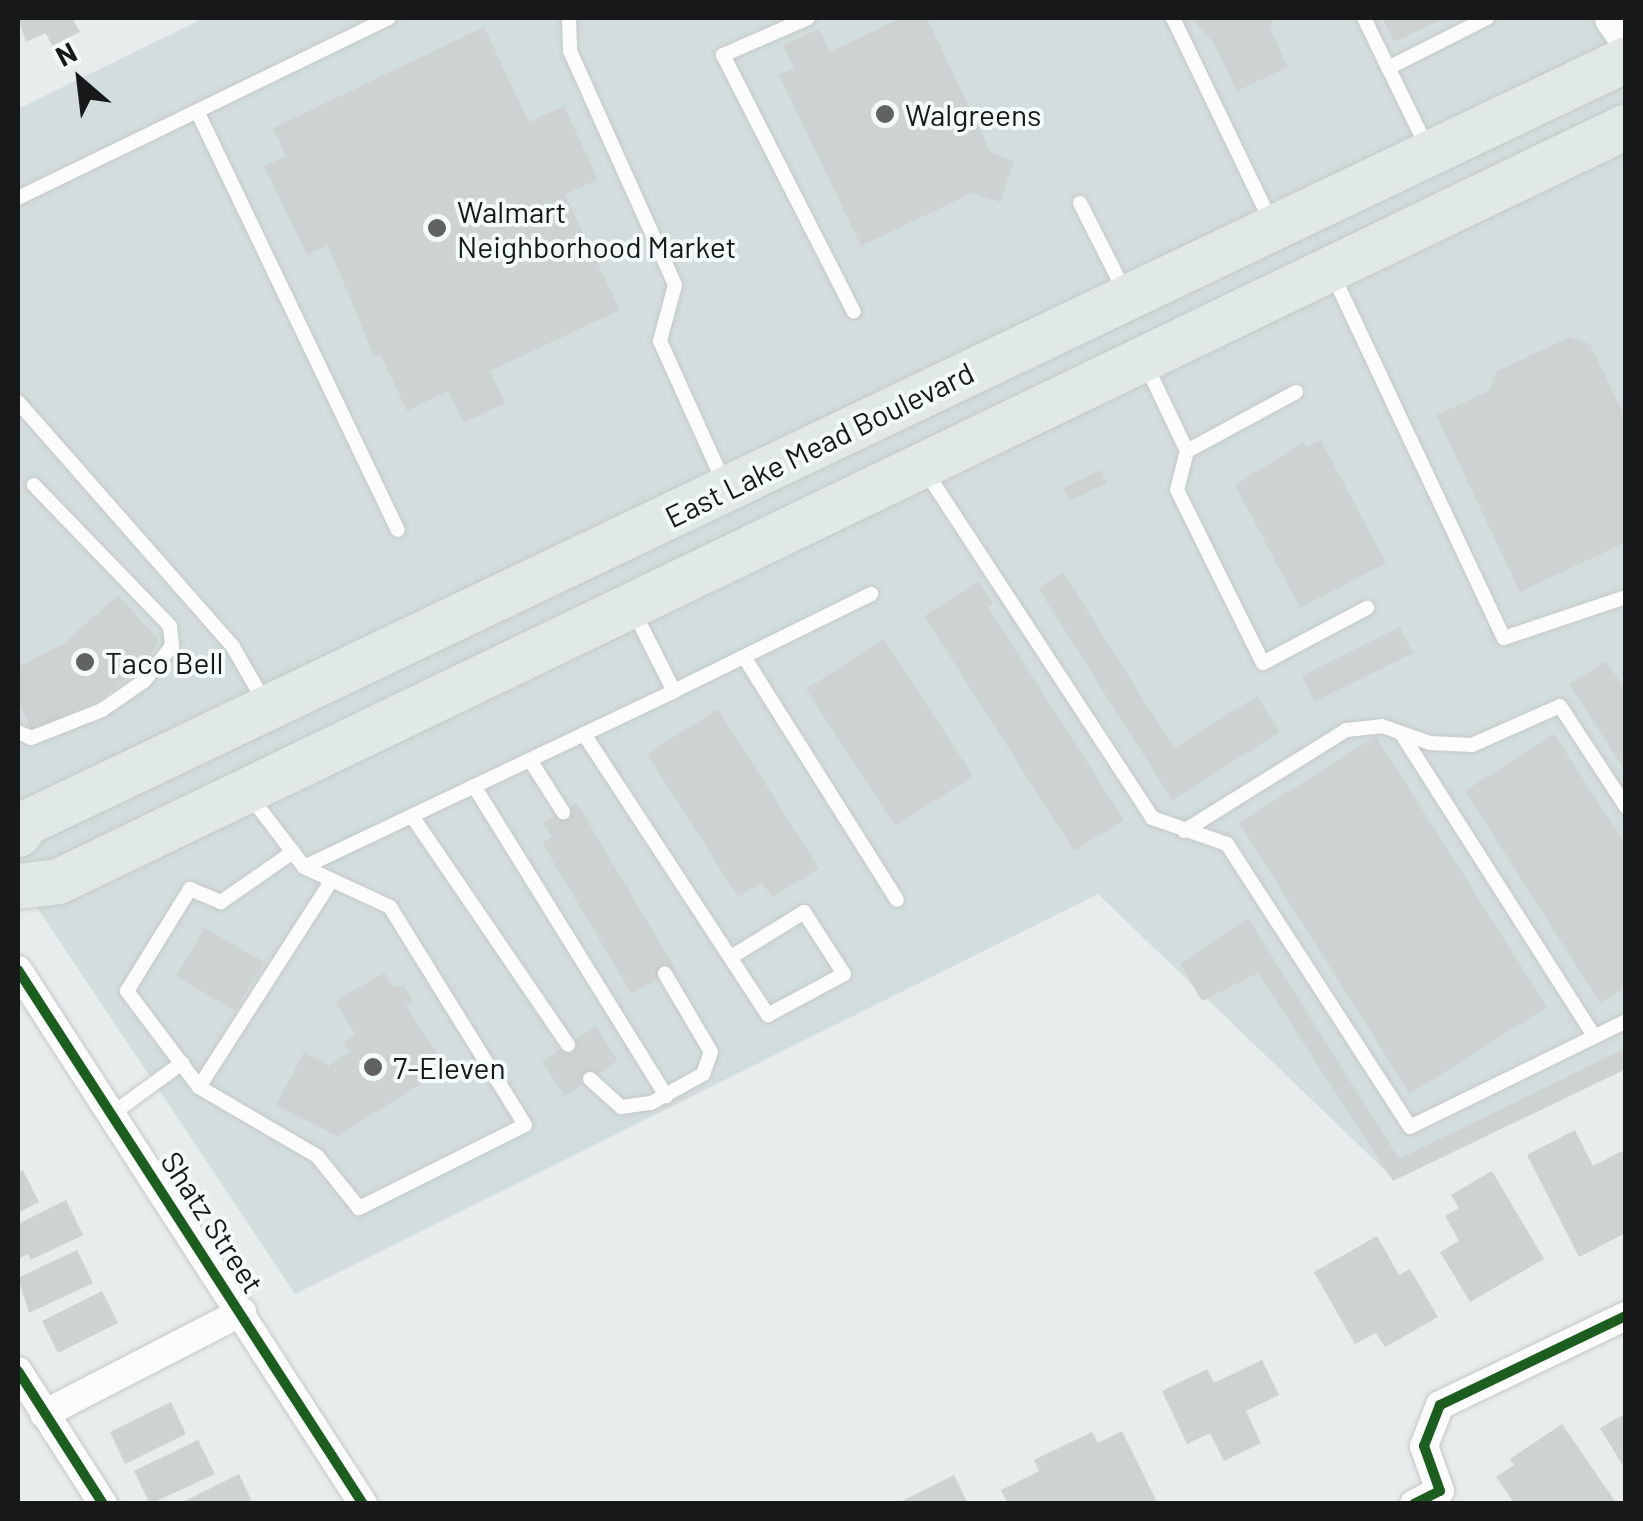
<!DOCTYPE html>
<style>
body{margin:0}
#map{position:relative;width:1643px;height:1521px;overflow:hidden;background:#e8ecec;font-family:Barlow,sans-serif}
div>[style]{position:absolute}
[style*='--x']{left:calc(var(--x)*1px);top:calc(var(--y)*1px);width:calc(var(--w)*1px);rotate:calc(var(--a)*1deg)}
.built>*{inset:0;background:#d3dddd}
.building>*{inset:0;background:#cfd2d2}
.roads{filter:drop-shadow(0 0 2px #c5c8c8) drop-shadow(0 0 2px #c5c8c8)}
.service>*{height:14px;margin:-7px;padding:0 7px;transform-origin:7px;border-radius:7px;background:#fcfcfc}
.minor>*{height:28px;margin:-14px;padding:0 14px;transform-origin:14px;border-radius:14px;background:#fcfcfc}
.secondary>*{height:40px;margin:-20px;padding:0 20px;transform-origin:20px;border-radius:20px;background:#fcfcfc}
.primary>*{height:45px;margin:-22.5px;padding:0 22.5px;transform-origin:22.5px;border-radius:22.5px;background:#e0e9e8}
.cycleway>*{height:10px;margin:-5px;padding:0 5px;transform-origin:5px;border-radius:5px;background:#1b5e20}
.dots>*{width:28px;height:28px;translate:-50% -50%;box-sizing:border-box;border:5px solid #f3fbfb;border-radius:50%}
span{translate:-50% -50%;white-space:nowrap;text-align:center;line-height:1.15;-webkit-text-stroke:8px #f3fbfb;paint-order:stroke}
.poi-label{font-size:30px;color:#161819}
.left{translate:0 -50%;text-align:left}
.street-label{font-size:30px;color:#161819}
.frame{position:absolute;inset:0;border:20px solid #161819;pointer-events:none}
.north{position:absolute;left:30px;top:30px;width:100px;height:100px;-webkit-text-stroke:8px #f3fbfb;paint-order:stroke;rotate:332deg;font-size:28px;font-weight:700;line-height:40px;text-align:center;color:#161819}
.north::after{content:'';display:block;margin:auto;width:35px;height:45px;background:#161819;clip-path:polygon(50% 0,100% 100%,50% 72%,0 100%)}
</style>
<div id="map">
<div class="built">
<i style="clip-path:polygon(204px 18px,1625px 18px,1625px 1066px,1394px 1179px,1098px 894px,295px 1294px,18px 879px,18px 109px)"></i>
</div>
<div class="building">
<i style="clip-path:polygon(18px 18px,72px 18px,80px 32px,52px 46px,46px 33px,26px 42px)"></i>
<i style="clip-path:polygon(901px 18px,927px 18px,991px 153px,1014px 161px,1000px 202px,972px 193px,861px 246px,779px 75px,794px 68px,783px 45px,819px 29px,830px 52px)"></i>
<i style="clip-path:polygon(1190px 18px,1273px 18px,1270px 29px,1288px 67px,1237px 91px,1213px 42px)"></i>
<i style="clip-path:polygon(1382px 18px,1445px 18px,1394px 42px)"></i>
<i style="clip-path:polygon(484px 27px,529px 122px,564px 106px,598px 179px,565px 195px,620px 310px,490px 371px,505px 403px,464px 423px,448px 391px,407px 411px,380px 354px,374px 357px,328px 245px,307px 255px,264px 166px,286px 156px,273px 128px)"></i>
<i style="clip-path:polygon(1569px 337px,1590px 344px,1626px 419px,1626px 542px,1520px 592px,1436px 415px,1489px 391px,1496px 372px)"></i>
<i style="clip-path:polygon(1321px 440px,1386px 563px,1300px 608px,1235px 485px,1304px 442px,1307px 447px)"></i>
<i style="clip-path:polygon(1101px 470px,1107px 483px,1069px 501px,1063px 488px)"></i>
<i style="clip-path:polygon(1063px 572px,1174px 748px,1257px 696px,1280px 732px,1172px 800px,1038px 588px)"></i>
<i style="clip-path:polygon(979px 581px,993px 604px,988px 607px,1124px 820px,1074px 851px,924px 616px)"></i>
<i style="clip-path:polygon(118px 595px,158px 639px,150px 658px,102px 698px,33px 731px,18px 703px,18px 667px,63px 644px)"></i>
<i style="clip-path:polygon(1400px 627px,1413px 653px,1314px 702px,1302px 676px)"></i>
<i style="clip-path:polygon(884px 639px,973px 776px,895px 826px,806px 689px)"></i>
<i style="clip-path:polygon(1606px 661px,1626px 691px,1626px 772px,1569px 684px)"></i>
<i style="clip-path:polygon(718px 709px,819px 868px,772px 898px,762px 882px,738px 897px,647px 754px)"></i>
<i style="clip-path:polygon(1554px 734px,1626px 845px,1626px 987px,1600px 1003px,1465px 791px)"></i>
<i style="clip-path:polygon(1376px 736px,1547px 1007px,1410px 1094px,1239px 823px)"></i>
<i style="clip-path:polygon(577px 803px,675px 968px,632px 994px,542px 843px,552px 837px,543px 823px)"></i>
<i style="clip-path:polygon(1248px 918px,1399px 1159px,1626px 1048px,1626px 1069px,1393px 1181px,1258px 973px,1202px 1001px,1180px 964px)"></i>
<i style="clip-path:polygon(204px 928px,264px 962px,235px 1011px,176px 976px)"></i>
<i style="clip-path:polygon(384px 972px,394px 988px,404px 985px,413px 1000px,406px 1005px,446px 1068px,337px 1136px,276px 1105px,304px 1052px,329px 1066px,349px 1052px,343px 1042px,356px 1035px,335px 1002px)"></i>
<i style="clip-path:polygon(596px 1026px,618px 1060px,565px 1096px,542px 1062px)"></i>
<i style="clip-path:polygon(1575px 1130px,1593px 1166px,1622px 1151px,1626px 1157px,1626px 1233px,1579px 1257px,1527px 1155px)"></i>
<i style="clip-path:polygon(23px 1170px,39px 1202px,18px 1213px,18px 1173px)"></i>
<i style="clip-path:polygon(1492px 1171px,1544px 1259px,1470px 1302px,1440px 1252px,1459px 1241px,1445px 1216px,1459px 1208px,1451px 1195px)"></i>
<i style="clip-path:polygon(66px 1200px,83px 1235px,31px 1260px,28px 1254px,18px 1259px,18px 1224px)"></i>
<i style="clip-path:polygon(1377px 1236px,1399px 1275px,1410px 1269px,1438px 1317px,1385px 1347px,1376px 1333px,1355px 1344px,1314px 1272px)"></i>
<i style="clip-path:polygon(77px 1250px,93px 1283px,29px 1313px,18px 1278px)"></i>
<i style="clip-path:polygon(102px 1291px,118px 1323px,58px 1353px,42px 1321px)"></i>
<i style="clip-path:polygon(1262px 1360px,1279px 1395px,1246px 1411px,1261px 1443px,1224px 1461px,1210px 1433px,1187px 1444px,1162px 1391px,1207px 1369px,1214px 1383px)"></i>
<i style="clip-path:polygon(171px 1402px,186px 1434px,125px 1464px,110px 1432px)"></i>
<i style="clip-path:polygon(1626px 1413px,1626px 1471px,1600px 1428px)"></i>
<i style="clip-path:polygon(1562px 1424px,1617px 1504px,1515px 1504px,1496px 1477px,1514px 1465px,1510px 1459px)"></i>
<i style="clip-path:polygon(1122px 1431px,1158px 1504px,1008px 1504px,1001px 1490px,1039px 1471px,1034px 1460px,1092px 1432px,1098px 1443px)"></i>
<i style="clip-path:polygon(198px 1440px,215px 1474px,150px 1504px,134px 1471px)"></i>
<i style="clip-path:polygon(239px 1474px,253px 1504px,179px 1504px)"></i>
<i style="clip-path:polygon(954px 1475px,968px 1504px,896px 1504px)"></i>
</div>
<div class="roads">
<div class="service">
<i style="--x:569;--y:18;--w:33;--a:88"></i>
<i style="--x:570;--y:51;--w:256;--a:65.8"></i>
<i style="--x:675;--y:285;--w:58;--a:105"></i>
<i style="--x:660;--y:341;--w:156;--a:65.7"></i>
<i style="--x:808;--y:18;--w:93;--a:156.5"></i>
<i style="--x:723;--y:55;--w:288;--a:63"></i>
<i style="--x:1173;--y:18;--w:226;--a:64.3"></i>
<i style="--x:1364;--y:18;--w:144;--a:64"></i>
<i style="--x:1388;--y:68;--w:111;--a:-26.8"></i>
<i style="--x:199;--y:115;--w:460;--a:64.4"></i>
<i style="--x:18;--y:198;--w:412;--a:-25.9"></i>
<i style="--x:1080;--y:203;--w:100;--a:63.2"></i>
<i style="--x:1332;--y:273;--w:403;--a:64.8"></i>
<i style="--x:1504;--y:638;--w:129;--a:-18.6"></i>
<i style="--x:1145;--y:363;--w:98;--a:64.5"></i>
<i style="--x:1187;--y:451;--w:124;--a:-28.4"></i>
<i style="--x:18;--y:402;--w:326;--a:48.7"></i>
<i style="--x:233;--y:647;--w:62;--a:60.1"></i>
<i style="--x:1187;--y:451;--w:40;--a:104.4"></i>
<i style="--x:1177;--y:490;--w:193;--a:63.6"></i>
<i style="--x:1263;--y:663;--w:118;--a:-27.9"></i>
<i style="--x:924;--y:469;--w:417;--a:56.8"></i>
<i style="--x:1152;--y:818;--w:79;--a:19.1"></i>
<i style="--x:1227;--y:844;--w:337;--a:57.1"></i>
<i style="--x:1410;--y:1127;--w:241;--a:-26.1"></i>
<i style="--x:633;--y:610;--w:91;--a:63.2"></i>
<i style="--x:674;--y:691;--w:220;--a:-26.2"></i>
<i style="--x:744;--y:657;--w:287;--a:57.8"></i>
<i style="--x:18;--y:732;--w:14;--a:25"></i>
<i style="--x:31;--y:738;--w:76;--a:-21.5"></i>
<i style="--x:102;--y:710;--w:51;--a:-34.6"></i>
<i style="--x:144;--y:681;--w:45;--a:-51.3"></i>
<i style="--x:172;--y:646;--w:20;--a:-96"></i>
<i style="--x:170;--y:626;--w:196;--a:-134"></i>
<i style="--x:1401;--y:733;--w:359;--a:57.5"></i>
<i style="--x:584;--y:734;--w:336;--a:56.8"></i>
<i style="--x:768;--y:1015;--w:86;--a:-28.3"></i>
<i style="--x:844;--y:974;--w:74;--a:-122.8"></i>
<i style="--x:804;--y:912;--w:86;--a:148.3"></i>
<i style="--x:530;--y:760;--w:62;--a:57.6"></i>
<i style="--x:474;--y:786;--w:365;--a:58.2"></i>
<i style="--x:250;--y:796;--w:89;--a:52.7"></i>
<i style="--x:304;--y:867;--w:410;--a:-25.4"></i>
<i style="--x:412;--y:816;--w:277;--a:55.7"></i>
<i style="--x:1184;--y:831;--w:191;--a:-31.9"></i>
<i style="--x:1346;--y:730;--w:36;--a:-6"></i>
<i style="--x:1382;--y:726;--w:51;--a:19.5"></i>
<i style="--x:1430;--y:743;--w:42;--a:2.7"></i>
<i style="--x:1472;--y:745;--w:96;--a:-23.9"></i>
<i style="--x:1560;--y:706;--w:121;--a:56.8"></i>
<i style="--x:304;--y:867;--w:95;--a:24.9"></i>
<i style="--x:390;--y:907;--w:256;--a:58.2"></i>
<i style="--x:525;--y:1125;--w:186;--a:153.4"></i>
<i style="--x:359;--y:1208;--w:67;--a:-128.9"></i>
<i style="--x:317;--y:1156;--w:137;--a:-149.7"></i>
<i style="--x:199;--y:1087;--w:246;--a:-57.3"></i>
<i style="--x:590;--y:1079;--w:42;--a:42.1"></i>
<i style="--x:621;--y:1107;--w:30;--a:-8"></i>
<i style="--x:651;--y:1103;--w:60;--a:-29.1"></i>
<i style="--x:703;--y:1074;--w:23;--a:-70"></i>
<i style="--x:711;--y:1052;--w:91;--a:-120.5"></i>
<i style="--x:199;--y:1087;--w:120;--a:-126.9"></i>
<i style="--x:127;--y:991;--w:120;--a:-58.3"></i>
<i style="--x:190;--y:889;--w:34;--a:23"></i>
<i style="--x:221;--y:902;--w:88;--a:-34.8"></i>
<i style="--x:112;--y:1114;--w:87;--a:-36.1"></i>
</div>
<div class="minor">
<i style="--x:18;--y:970;--w:636;--a:57.13"></i>
<i style="--x:18;--y:1371;--w:158;--a:57.4"></i>
<i style="--x:44;--y:1414;--w:223;--a:-27.3"></i>
<i style="--x:1414;--y:1504;--w:29;--a:-27"></i>
<i style="--x:1440;--y:1491;--w:48;--a:-109.6"></i>
<i style="--x:1424;--y:1446;--w:44;--a:-68.7"></i>
<i style="--x:1440;--y:1405;--w:206;--a:-25.6"></i>
</div>
<div class="secondary">
<i style="--x:1615;--y:18;--w:19;--a:55"></i>
</div>
<div class="primary">
<i style="--x:18;--y:834;--w:15;--a:-53"></i>
<i style="--x:27;--y:822;--w:1772;--a:-25.51"></i>
<i style="--x:18;--y:886;--w:40;--a:-7.1"></i>
<i style="--x:58;--y:881;--w:1740;--a:-25.71"></i>
</div>
</div>
<div class="cycleway">
<i style="--x:18;--y:970;--w:636;--a:57.13"></i>
<i style="--x:18;--y:1371;--w:158;--a:57.4"></i>
<i style="--x:1414;--y:1504;--w:29;--a:-27"></i>
<i style="--x:1440;--y:1491;--w:48;--a:-109.6"></i>
<i style="--x:1424;--y:1446;--w:44;--a:-68.7"></i>
<i style="--x:1440;--y:1405;--w:206;--a:-25.6"></i>
</div>
<div class="dots">
<i style="left:885px;top:114px;background:#606263"></i>
<i style="left:437px;top:228px;background:#606263"></i>
<i style="left:85px;top:662px;background:#606263"></i>
<i style="left:373px;top:1067px;background:#606263"></i>
</div>
<div class="poi-label">
<span class="left" style="left:905px;top:114px">Walgreens</span>
<span class="left" style="left:457px;top:228px">Walmart<br>Neighborhood Market</span>
<span class="left" style="left:105px;top:662px">Taco Bell</span>
<span class="left" style="left:393px;top:1067px">7-Eleven</span>
</div>
<div class="street-label">
<span style="left:819px;top:444px;rotate:-26deg">East Lake Mead Boulevard</span>
<span style="left:213px;top:1222px;rotate:57deg">Shatz Street</span>
</div>
<div class="frame"></div>
<div class="north">N</div>
</div>
